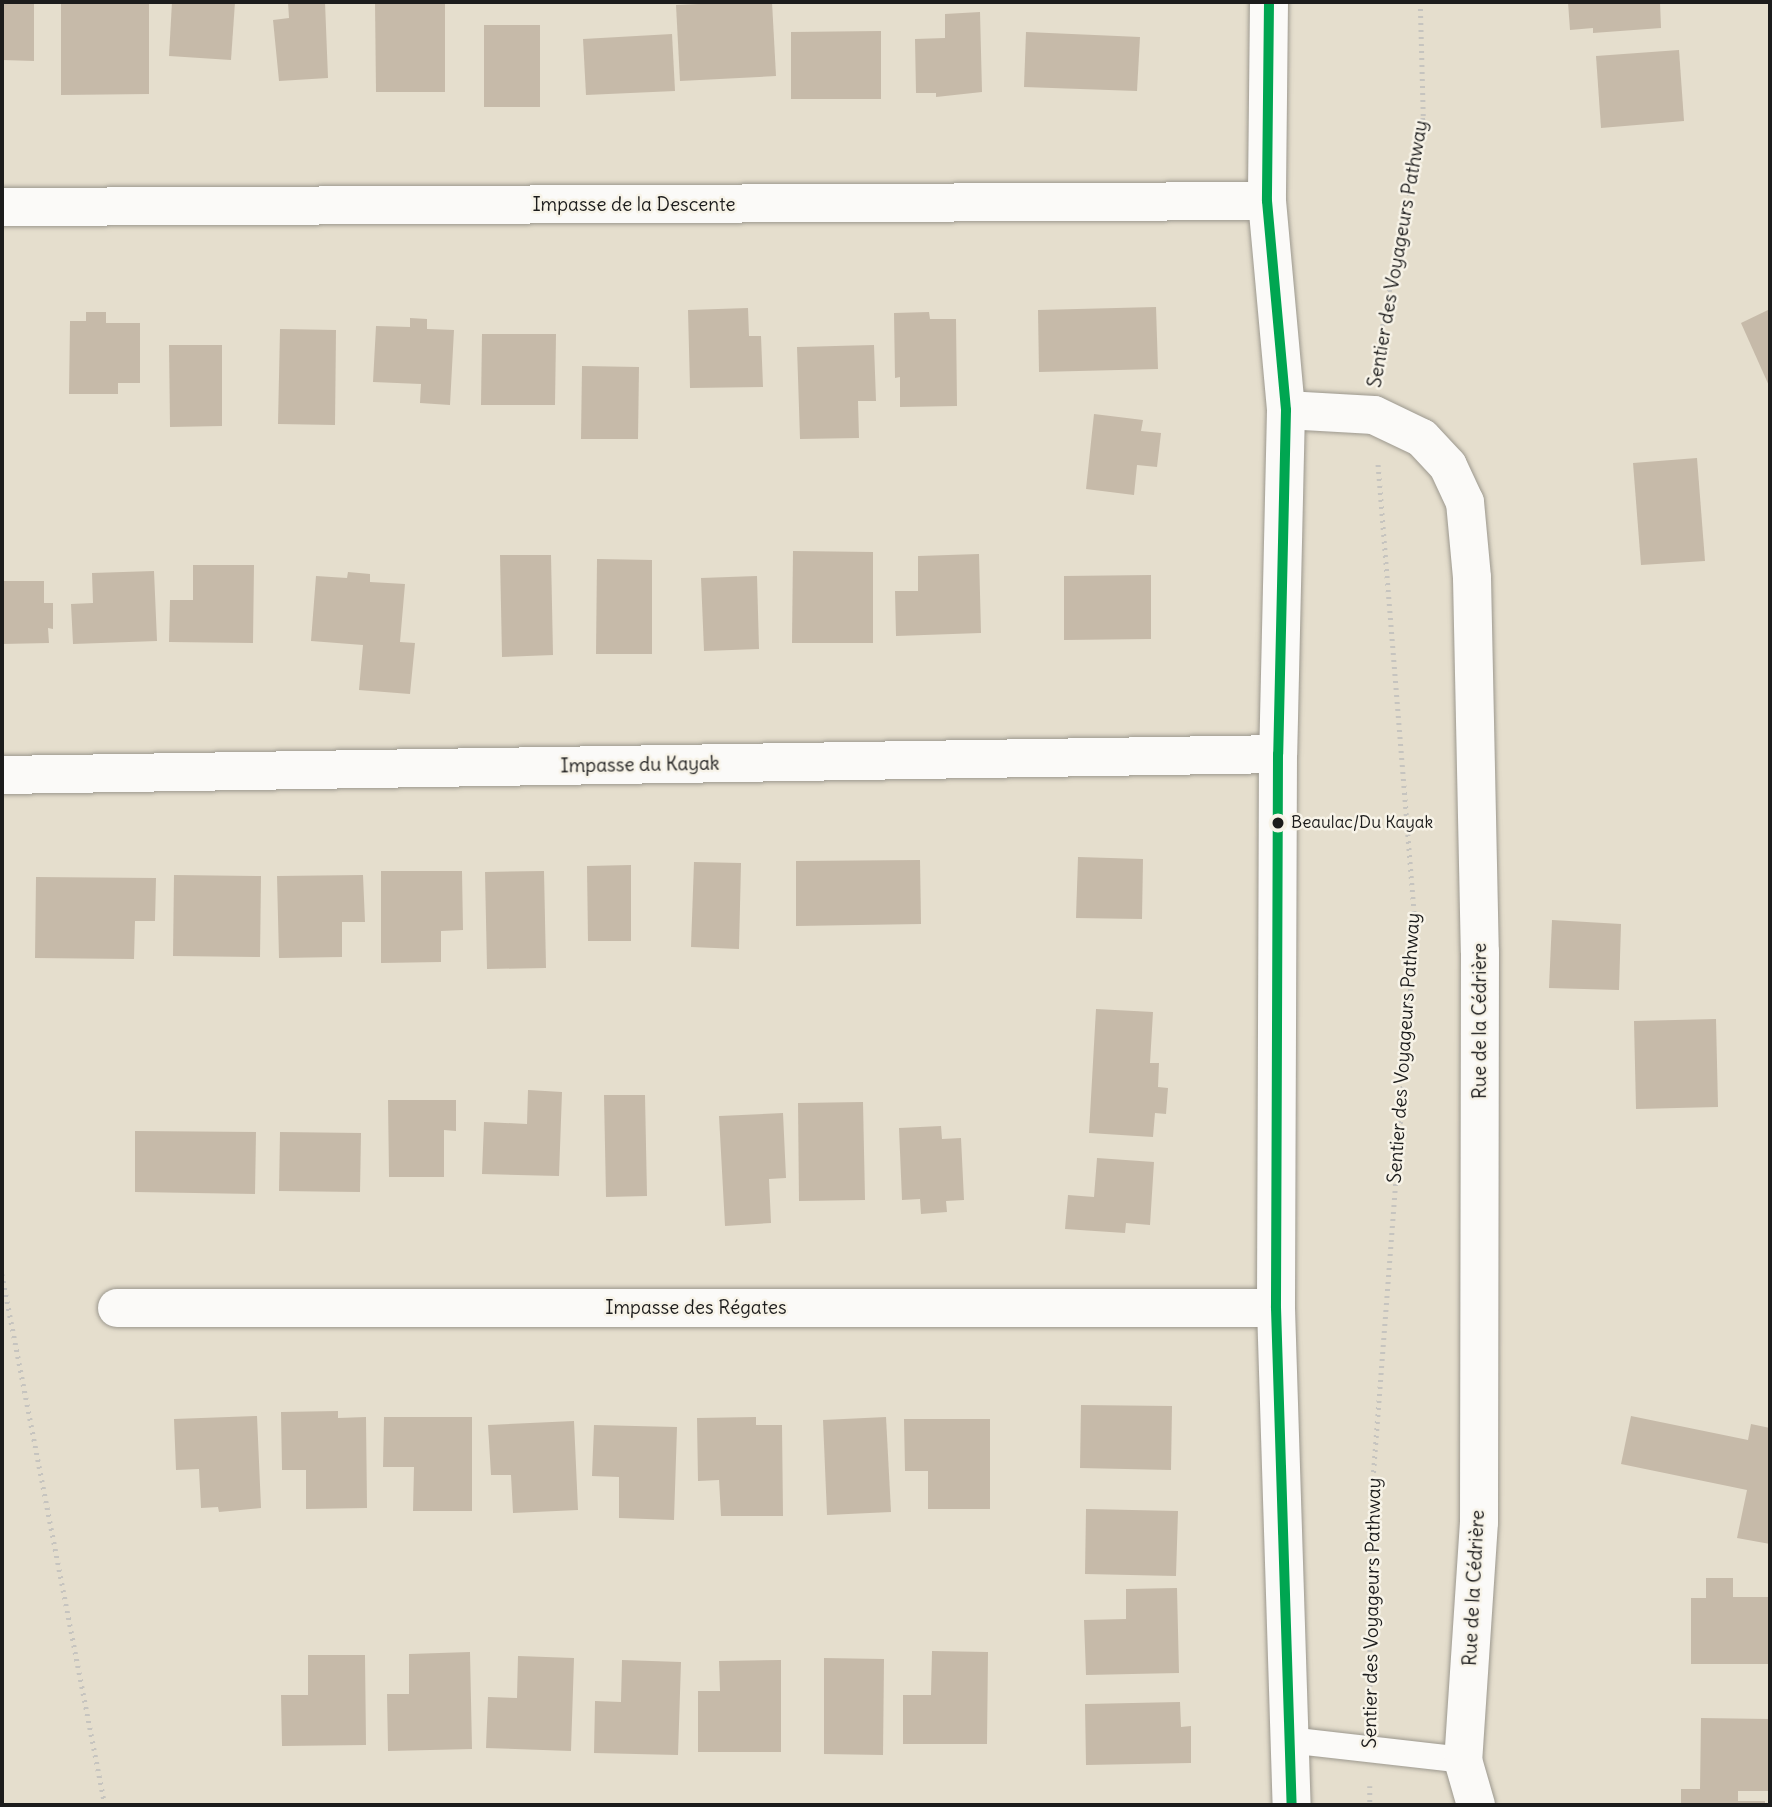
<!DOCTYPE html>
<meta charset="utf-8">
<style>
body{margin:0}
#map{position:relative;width:1772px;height:1807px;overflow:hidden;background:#e5decd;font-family:Delius,sans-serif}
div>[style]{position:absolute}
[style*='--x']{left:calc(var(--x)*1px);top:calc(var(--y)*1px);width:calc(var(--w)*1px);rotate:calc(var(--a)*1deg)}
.building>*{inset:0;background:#c6baa9}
.path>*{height:4.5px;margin-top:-2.25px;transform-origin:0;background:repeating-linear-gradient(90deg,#c6c4bf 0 2px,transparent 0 7px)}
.roads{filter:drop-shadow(0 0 2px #9c988e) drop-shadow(0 0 2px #9c988e)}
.lane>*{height:26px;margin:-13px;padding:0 13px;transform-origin:13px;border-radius:13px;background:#fbfaf8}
.street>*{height:38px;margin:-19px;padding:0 19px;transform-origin:19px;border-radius:19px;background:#fbfaf8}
.bus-1>*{height:10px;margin:-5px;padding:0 5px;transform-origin:5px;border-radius:5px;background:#00a651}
.dots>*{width:19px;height:19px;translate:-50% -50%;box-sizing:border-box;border:4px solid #f7f3e8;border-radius:50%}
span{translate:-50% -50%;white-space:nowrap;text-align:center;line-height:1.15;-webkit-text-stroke:5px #f7f3e8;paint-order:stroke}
.bus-label{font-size:17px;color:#1c1c1c}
.left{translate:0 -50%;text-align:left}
.street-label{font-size:19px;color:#1c1c1c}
.frame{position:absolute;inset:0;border:4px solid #1c1c1c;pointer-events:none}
</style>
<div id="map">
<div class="building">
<i style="clip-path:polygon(2px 2px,34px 2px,34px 61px,2px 60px)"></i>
<i style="clip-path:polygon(61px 2px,149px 2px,149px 94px,61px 95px)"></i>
<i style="clip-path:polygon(172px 2px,235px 2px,231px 60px,169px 56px)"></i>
<i style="clip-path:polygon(288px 2px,325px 2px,328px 78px,279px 81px,273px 20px,289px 18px)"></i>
<i style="clip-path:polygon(375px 2px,445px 2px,445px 92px,376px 92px)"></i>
<i style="clip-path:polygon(743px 2px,772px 2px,776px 76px,680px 81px,676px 5px)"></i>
<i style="clip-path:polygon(1568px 2px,1660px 2px,1661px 28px,1593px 33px,1593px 28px,1570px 30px)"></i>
<i style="clip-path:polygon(980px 12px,982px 92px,936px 97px,936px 93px,916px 93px,915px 39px,945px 38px,945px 14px)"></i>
<i style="clip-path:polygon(484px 25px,540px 25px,540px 107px,484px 107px)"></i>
<i style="clip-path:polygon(881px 31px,881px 99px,791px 99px,791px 32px)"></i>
<i style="clip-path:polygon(1026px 32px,1140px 37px,1137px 91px,1024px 87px)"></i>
<i style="clip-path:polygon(672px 34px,675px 91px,586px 95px,583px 39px)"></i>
<i style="clip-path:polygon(1679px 50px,1684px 121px,1601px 128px,1596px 56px)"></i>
<i style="clip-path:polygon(1156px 307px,1158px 369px,1039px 372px,1038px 310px)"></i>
<i style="clip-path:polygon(748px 308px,749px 336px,761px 336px,763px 387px,690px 388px,688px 310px)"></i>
<i style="clip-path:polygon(1768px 310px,1770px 314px,1770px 388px,1741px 323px)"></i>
<i style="clip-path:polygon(86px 312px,106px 312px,106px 323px,140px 323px,140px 383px,118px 383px,118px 394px,69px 394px,70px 321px,86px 321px)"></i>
<i style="clip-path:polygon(929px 312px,930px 319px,956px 319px,957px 406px,900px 407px,900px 377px,895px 378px,894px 313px)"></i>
<i style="clip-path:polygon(410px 318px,427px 319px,427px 329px,454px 330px,450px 405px,420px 403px,421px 384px,373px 382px,376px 326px,410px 327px)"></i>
<i style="clip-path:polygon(280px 329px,336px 330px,335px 425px,278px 424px)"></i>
<i style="clip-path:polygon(482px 334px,556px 334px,555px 405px,481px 405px)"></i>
<i style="clip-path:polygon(169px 345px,222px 345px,222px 426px,170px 427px)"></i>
<i style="clip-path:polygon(874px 345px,876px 401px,858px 401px,859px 438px,800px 439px,797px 347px)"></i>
<i style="clip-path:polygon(582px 366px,639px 367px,638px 439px,581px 439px)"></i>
<i style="clip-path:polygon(1094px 414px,1143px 420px,1141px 431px,1161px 433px,1157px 467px,1137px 465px,1134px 495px,1086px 489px)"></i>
<i style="clip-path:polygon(1697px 458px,1705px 561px,1641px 565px,1633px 463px)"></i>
<i style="clip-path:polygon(793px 551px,873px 552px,873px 643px,792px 643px)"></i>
<i style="clip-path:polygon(979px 554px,981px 633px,896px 636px,895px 591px,918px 591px,918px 556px)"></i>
<i style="clip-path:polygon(500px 555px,551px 555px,553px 655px,502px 657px)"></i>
<i style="clip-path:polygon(597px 559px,652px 560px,652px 654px,596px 654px)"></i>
<i style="clip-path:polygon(193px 565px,254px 565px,253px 643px,169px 642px,170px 600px,193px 600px)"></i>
<i style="clip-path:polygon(154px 571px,157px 641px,73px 644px,71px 604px,93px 603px,92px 573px)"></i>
<i style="clip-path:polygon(348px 572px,370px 574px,370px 582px,405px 584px,400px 642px,415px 643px,410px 694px,359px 690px,363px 645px,311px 641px,316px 576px,347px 578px)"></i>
<i style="clip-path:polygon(1151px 575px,1151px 639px,1064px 640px,1064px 576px)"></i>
<i style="clip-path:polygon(757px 576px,759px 649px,704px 651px,701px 578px)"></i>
<i style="clip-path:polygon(2px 581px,44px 581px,44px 603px,53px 603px,53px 629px,48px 628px,49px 643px,2px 644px)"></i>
<i style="clip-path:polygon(1078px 857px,1143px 859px,1142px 919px,1076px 918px)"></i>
<i style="clip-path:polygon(920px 860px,921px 924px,796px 926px,796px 861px)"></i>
<i style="clip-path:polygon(694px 862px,741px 863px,739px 949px,691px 947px)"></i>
<i style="clip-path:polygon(631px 865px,631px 941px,588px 941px,587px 866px)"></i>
<i style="clip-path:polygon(381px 871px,462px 871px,463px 930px,441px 931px,441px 962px,381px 963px)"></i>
<i style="clip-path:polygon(544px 871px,546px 968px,487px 969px,485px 872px)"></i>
<i style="clip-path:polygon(174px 875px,261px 876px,260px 957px,173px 956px)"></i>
<i style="clip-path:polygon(363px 875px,365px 922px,342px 922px,342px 957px,279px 958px,277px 876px)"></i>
<i style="clip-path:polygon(36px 877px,156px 878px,155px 921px,135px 921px,134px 959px,35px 958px)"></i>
<i style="clip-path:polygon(1552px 920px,1621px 924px,1619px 990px,1549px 988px)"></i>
<i style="clip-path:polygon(1096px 1009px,1153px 1012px,1150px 1063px,1159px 1063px,1158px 1087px,1168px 1088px,1166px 1114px,1155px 1113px,1153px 1137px,1089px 1133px)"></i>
<i style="clip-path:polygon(1716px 1019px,1718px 1107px,1636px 1109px,1634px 1021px)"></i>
<i style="clip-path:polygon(528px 1090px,562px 1092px,559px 1176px,482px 1174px,484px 1122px,527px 1124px)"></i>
<i style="clip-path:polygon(604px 1095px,645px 1095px,647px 1196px,606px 1197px)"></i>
<i style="clip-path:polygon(388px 1100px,456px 1100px,456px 1131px,444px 1130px,444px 1177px,389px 1177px)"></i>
<i style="clip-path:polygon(863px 1102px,865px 1200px,799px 1201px,798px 1103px)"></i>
<i style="clip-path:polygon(783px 1113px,786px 1178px,769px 1179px,771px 1223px,725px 1226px,719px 1116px)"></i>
<i style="clip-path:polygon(941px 1126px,942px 1139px,961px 1138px,964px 1200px,946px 1201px,947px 1212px,921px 1214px,920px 1199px,902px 1200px,899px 1128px)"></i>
<i style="clip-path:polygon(135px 1131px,256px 1132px,255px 1194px,135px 1192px)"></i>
<i style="clip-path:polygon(280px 1132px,361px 1133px,360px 1192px,279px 1191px)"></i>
<i style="clip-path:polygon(1097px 1158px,1154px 1162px,1150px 1225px,1126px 1223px,1125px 1233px,1065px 1229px,1068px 1195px,1094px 1197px)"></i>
<i style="clip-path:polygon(1081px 1405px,1172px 1406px,1171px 1470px,1080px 1468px)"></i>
<i style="clip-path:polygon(338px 1411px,338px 1418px,366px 1417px,367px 1508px,306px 1509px,306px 1470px,282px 1470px,281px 1412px)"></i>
<i style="clip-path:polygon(257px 1416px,261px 1508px,219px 1512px,218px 1507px,201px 1508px,199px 1469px,176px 1470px,174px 1419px)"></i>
<i style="clip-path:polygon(1631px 1416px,1748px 1440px,1751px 1424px,1770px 1428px,1770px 1544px,1737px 1538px,1747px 1490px,1621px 1464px)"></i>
<i style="clip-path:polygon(384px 1417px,472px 1417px,472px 1511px,413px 1511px,414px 1467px,383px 1467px)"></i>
<i style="clip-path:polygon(756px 1417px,756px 1425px,782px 1425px,783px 1516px,721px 1516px,719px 1480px,698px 1481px,697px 1418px)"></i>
<i style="clip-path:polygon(886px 1417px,891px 1512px,827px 1515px,823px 1420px)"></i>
<i style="clip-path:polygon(904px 1419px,990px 1419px,990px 1509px,928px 1509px,928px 1471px,905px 1471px)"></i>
<i style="clip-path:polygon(574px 1421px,578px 1510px,513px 1513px,511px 1475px,491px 1475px,488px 1425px)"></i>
<i style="clip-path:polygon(594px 1425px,677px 1427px,674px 1520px,619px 1518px,619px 1477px,592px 1476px)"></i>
<i style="clip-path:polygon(1086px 1509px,1178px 1511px,1176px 1576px,1085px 1574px)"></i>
<i style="clip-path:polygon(1706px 1578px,1733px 1578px,1733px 1597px,1770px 1597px,1770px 1664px,1691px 1664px,1691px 1598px,1706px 1598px)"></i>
<i style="clip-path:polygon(1177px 1588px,1179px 1673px,1086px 1675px,1084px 1620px,1126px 1619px,1126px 1589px)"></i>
<i style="clip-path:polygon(932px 1651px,988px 1652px,987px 1744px,903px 1744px,903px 1695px,931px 1695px)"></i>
<i style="clip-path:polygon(470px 1652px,472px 1749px,388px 1751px,387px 1694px,409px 1694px,409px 1654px)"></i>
<i style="clip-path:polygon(308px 1655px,365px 1655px,366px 1745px,282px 1746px,281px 1695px,308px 1695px)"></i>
<i style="clip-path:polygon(518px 1656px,574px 1658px,571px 1751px,486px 1748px,488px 1697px,517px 1698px)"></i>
<i style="clip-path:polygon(824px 1658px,884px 1659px,883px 1755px,824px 1754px)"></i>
<i style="clip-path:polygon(622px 1660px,681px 1662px,678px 1755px,594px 1753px,595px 1701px,621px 1702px)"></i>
<i style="clip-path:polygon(781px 1660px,781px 1752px,698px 1752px,698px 1691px,720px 1691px,719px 1661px)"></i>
<i style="clip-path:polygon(1180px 1702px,1181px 1727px,1191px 1726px,1191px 1763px,1086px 1765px,1085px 1704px)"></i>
<i style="clip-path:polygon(1701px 1718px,1770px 1719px,1770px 1791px,1738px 1791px,1738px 1801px,1765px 1801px,1765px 1805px,1681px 1805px,1681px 1789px,1700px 1789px)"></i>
</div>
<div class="path">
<i style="--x:1373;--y:374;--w:263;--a:-79"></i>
<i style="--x:1423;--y:116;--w:114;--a:-91.5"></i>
<i style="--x:2;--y:1274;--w:541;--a:79.02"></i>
<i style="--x:1370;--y:1715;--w:187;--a:-90.3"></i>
<i style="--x:1369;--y:1528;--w:603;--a:-85.62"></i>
<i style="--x:1415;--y:927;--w:465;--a:-94.6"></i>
<i style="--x:1370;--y:1786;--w:19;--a:90"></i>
</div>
<div class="roads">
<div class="lane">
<i style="--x:1288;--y:1740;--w:176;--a:6.5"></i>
</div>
<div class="street">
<i style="--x:1269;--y:2;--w:199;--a:90.6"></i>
<i style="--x:1267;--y:201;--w:210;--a:84.8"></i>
<i style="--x:1286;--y:410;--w:344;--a:91.3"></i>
<i style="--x:1278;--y:754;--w:554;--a:90.21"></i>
<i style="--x:1276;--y:1308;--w:497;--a:88.2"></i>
<i style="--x:2;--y:207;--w:1265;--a:-0.27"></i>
<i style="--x:1286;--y:410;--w:88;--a:3.3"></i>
<i style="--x:1374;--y:415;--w:53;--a:25.6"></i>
<i style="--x:1422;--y:438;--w:38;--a:47"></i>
<i style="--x:1448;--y:466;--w:40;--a:65"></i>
<i style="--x:1465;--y:502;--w:76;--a:84.7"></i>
<i style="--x:1472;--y:578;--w:374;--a:88.8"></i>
<i style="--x:1480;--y:952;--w:570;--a:90.1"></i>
<i style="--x:1479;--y:1522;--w:239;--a:93.8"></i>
<i style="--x:1463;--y:1760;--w:47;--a:73.9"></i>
<i style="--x:2;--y:775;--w:1276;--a:-0.94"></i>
<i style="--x:117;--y:1308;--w:1159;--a:0"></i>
</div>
</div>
<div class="bus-1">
<i style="--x:1269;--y:2;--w:199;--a:90.6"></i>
<i style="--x:1267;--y:201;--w:210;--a:84.8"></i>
<i style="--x:1286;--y:410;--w:344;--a:91.3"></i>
<i style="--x:1278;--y:754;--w:554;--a:90.21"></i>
<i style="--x:1276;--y:1308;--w:497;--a:88.2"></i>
</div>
<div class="dots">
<i style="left:1278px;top:823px;background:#1c1c1c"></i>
</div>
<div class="bus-label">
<span class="left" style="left:1291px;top:823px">Beaulac/Du Kayak</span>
</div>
<div class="street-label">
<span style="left:634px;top:205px">Impasse de la Descente</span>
<span style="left:1398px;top:254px;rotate:-80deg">Sentier des Voyageurs Pathway</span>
<span style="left:640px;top:765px;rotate:-1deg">Impasse du Kayak</span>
<span style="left:1480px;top:1021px;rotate:-90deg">Rue de la Cédrière</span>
<span style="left:1404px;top:1048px;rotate:-86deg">Sentier des Voyageurs Pathway</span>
<span style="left:696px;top:1308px">Impasse des Régates</span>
<span style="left:1474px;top:1588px;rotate:-87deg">Rue de la Cédrière</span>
<span style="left:1372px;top:1613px;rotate:-89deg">Sentier des Voyageurs Pathway</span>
</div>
<div class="frame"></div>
</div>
